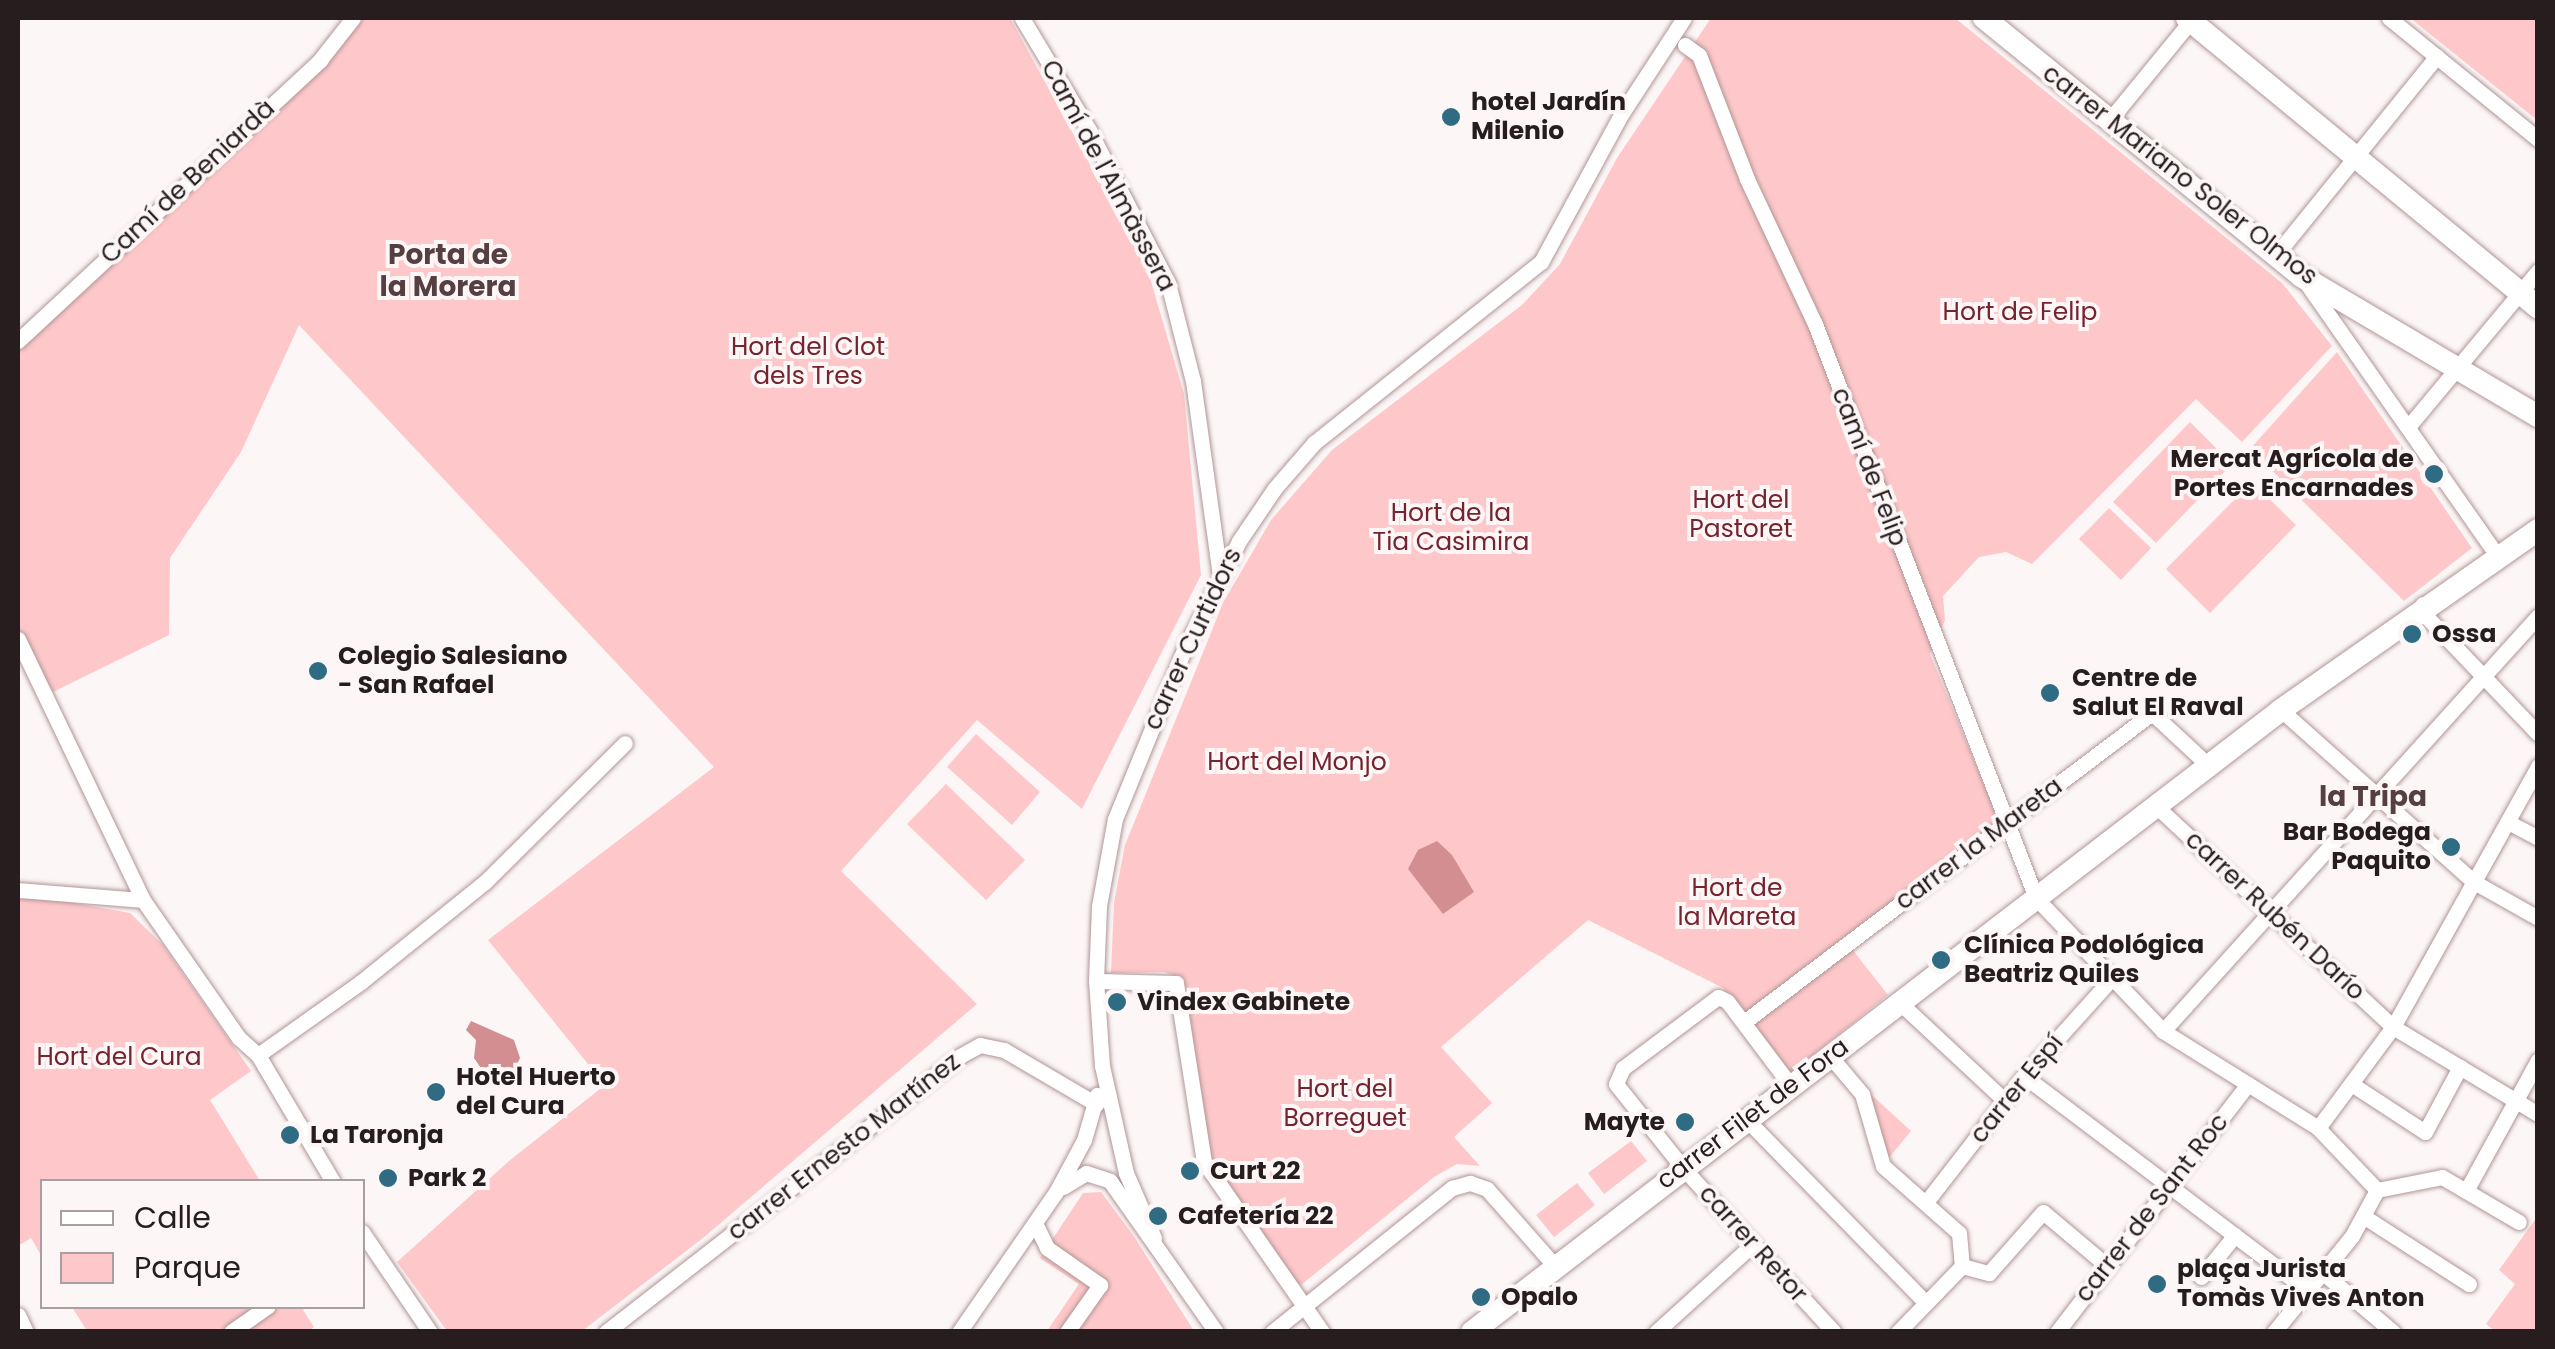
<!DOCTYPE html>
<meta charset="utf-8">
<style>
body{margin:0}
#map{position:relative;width:2555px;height:1349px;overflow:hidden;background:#fcf6f6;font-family:Poppins,sans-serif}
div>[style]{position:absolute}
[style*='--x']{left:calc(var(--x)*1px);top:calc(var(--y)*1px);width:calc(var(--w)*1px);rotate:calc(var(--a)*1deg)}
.green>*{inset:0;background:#fec8ca}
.water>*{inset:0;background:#d28e91}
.roads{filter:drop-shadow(0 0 2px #b19596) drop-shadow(0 0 2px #b19596)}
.street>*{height:15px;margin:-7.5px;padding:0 7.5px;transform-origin:7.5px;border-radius:7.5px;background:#fff}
.secondary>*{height:22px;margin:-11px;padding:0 11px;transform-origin:11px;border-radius:11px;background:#fff}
.dots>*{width:28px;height:28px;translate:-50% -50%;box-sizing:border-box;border:5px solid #fcf6f6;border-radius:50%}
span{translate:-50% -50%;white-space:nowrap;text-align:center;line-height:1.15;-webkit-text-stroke:8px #fcf6f6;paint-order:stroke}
.poi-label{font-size:25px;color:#281d1e;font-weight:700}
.left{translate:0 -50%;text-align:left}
.right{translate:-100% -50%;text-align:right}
.street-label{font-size:25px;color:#281d1e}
.park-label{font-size:25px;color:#75242f}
.neighbourhood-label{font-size:28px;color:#563f40;font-weight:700}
.frame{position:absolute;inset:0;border:20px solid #281d1e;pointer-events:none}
.legend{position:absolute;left:40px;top:1179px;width:325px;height:130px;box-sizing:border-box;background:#fcf6f6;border:2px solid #a79fa0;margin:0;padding:12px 18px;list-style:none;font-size:30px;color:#281d1e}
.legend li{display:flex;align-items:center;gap:20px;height:50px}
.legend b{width:50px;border:2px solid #a79fa0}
</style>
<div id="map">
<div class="green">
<i style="clip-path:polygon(359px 18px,1010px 18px,1148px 271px,1184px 394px,1201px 575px,1082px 809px,977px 720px,841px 871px,977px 1004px,703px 1238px,582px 1331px,447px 1331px,397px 1262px,509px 1161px,605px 1085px,488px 940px,714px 767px,299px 325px,241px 452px,170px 558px,169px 635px,53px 692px,18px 634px,18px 345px,325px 66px)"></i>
<i style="clip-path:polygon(1711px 18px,1955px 18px,2282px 283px,2332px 346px,2242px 442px,2196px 399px,2032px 564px,2006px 552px,1979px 557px,1943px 596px,1945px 620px,1930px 654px,1999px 821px,1845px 940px,1888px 995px,1790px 1073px,1723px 988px,1588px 920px,1441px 1047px,1492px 1103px,1454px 1137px,1480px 1166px,1457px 1164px,1434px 1177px,1301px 1285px,1290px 1281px,1208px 1156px,1185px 1032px,1186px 993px,1179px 977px,1164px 972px,1111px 973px,1114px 903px,1125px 845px,1223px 603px,1271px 520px,1332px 450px,1522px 305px,1560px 264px,1617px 158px)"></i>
<i style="clip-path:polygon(2410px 18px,2537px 18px,2537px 121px,2537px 120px)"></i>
<i style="clip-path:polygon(2337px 352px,2472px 548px,2404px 601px,2250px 449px)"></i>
<i style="clip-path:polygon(2190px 422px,2232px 464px,2156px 543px,2113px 502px)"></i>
<i style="clip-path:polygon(2252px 482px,2296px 525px,2210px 613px,2166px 569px)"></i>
<i style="clip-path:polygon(2109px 508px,2151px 548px,2121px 580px,2079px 539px)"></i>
<i style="clip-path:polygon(976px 734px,1040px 792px,1012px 825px,947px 767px)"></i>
<i style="clip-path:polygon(946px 784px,1025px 860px,986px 900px,907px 824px)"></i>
<i style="clip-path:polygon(18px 899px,52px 899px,130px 913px,163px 945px,251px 1071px,210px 1100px,260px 1181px,42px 1182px,42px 1257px,31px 1238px,18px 1246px)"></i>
<i style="clip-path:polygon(1864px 1088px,1911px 1131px,1888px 1159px)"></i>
<i style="clip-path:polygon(1631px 1141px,1647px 1161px,1604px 1194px,1588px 1173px)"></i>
<i style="clip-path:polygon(1577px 1183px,1595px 1205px,1554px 1237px,1536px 1215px)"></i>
<i style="clip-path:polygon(1101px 1192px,1133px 1235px,1194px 1331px,1047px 1331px,1079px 1284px,1040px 1258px,1083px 1193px)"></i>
<i style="clip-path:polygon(2537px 1217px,2537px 1331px,2495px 1331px,2486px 1324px,2515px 1284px,2499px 1270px)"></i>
<i style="clip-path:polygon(72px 1307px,307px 1307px,303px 1310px,314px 1327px,308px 1332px,87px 1331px)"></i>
</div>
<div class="water">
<i style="clip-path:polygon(1437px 841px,1452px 855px,1474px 892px,1443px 914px,1408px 869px,1418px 850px)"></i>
<i style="clip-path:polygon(471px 1021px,514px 1040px,520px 1058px,513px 1073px,495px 1076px,483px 1071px,474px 1058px,476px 1040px,466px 1030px)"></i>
</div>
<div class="roads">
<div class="street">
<i style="--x:1022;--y:18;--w:131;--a:59.1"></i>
<i style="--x:1089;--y:130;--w:172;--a:62.7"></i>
<i style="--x:1168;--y:283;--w:101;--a:75.7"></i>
<i style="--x:1193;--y:381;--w:197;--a:82.1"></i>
<i style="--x:2389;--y:18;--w:192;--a:39.1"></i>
<i style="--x:1685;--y:45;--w:17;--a:36"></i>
<i style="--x:1699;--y:55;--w:133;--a:68.8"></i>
<i style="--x:1747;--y:179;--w:160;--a:64.9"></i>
<i style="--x:1815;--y:324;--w:615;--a:68.94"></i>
<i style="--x:2036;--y:898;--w:184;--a:46.3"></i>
<i style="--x:2163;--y:1031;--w:183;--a:32"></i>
<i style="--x:2318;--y:1128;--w:86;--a:46.4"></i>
<i style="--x:2108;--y:122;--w:134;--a:-50.7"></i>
<i style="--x:2275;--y:256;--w:257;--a:-51"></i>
<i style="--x:2307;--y:284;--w:335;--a:55"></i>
<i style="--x:18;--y:341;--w:413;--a:-42.9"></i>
<i style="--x:320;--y:60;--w:53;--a:-51.8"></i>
<i style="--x:2408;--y:427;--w:203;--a:-50.2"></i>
<i style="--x:2423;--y:604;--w:8;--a:97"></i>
<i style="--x:2422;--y:612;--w:168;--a:46.4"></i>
<i style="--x:18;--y:639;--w:289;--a:64.4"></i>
<i style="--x:143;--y:900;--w:168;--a:55.2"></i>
<i style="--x:239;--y:1038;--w:25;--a:42"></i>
<i style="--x:258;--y:1055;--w:147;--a:59.4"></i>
<i style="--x:2281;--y:710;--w:259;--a:41.7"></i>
<i style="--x:2474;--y:882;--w:73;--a:29.4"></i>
<i style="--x:2156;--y:806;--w:324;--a:43"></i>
<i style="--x:2393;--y:1027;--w:169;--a:31"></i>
<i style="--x:2508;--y:822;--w:34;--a:28"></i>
<i style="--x:18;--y:890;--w:125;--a:4.6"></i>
<i style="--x:1096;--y:981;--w:80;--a:1.4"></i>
<i style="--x:1176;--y:983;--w:181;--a:81.1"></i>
<i style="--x:1204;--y:1162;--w:207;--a:55.2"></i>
<i style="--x:1899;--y:1002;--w:145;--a:43"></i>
<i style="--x:1744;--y:1022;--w:512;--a:-37.14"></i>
<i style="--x:2152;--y:713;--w:78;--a:42.9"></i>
<i style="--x:2163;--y:1031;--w:559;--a:-47.9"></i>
<i style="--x:258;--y:1055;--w:126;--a:-35.3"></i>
<i style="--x:361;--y:982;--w:159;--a:-38.9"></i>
<i style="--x:485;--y:882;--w:197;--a:-44.8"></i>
<i style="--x:1830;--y:1056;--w:50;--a:49.9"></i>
<i style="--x:1862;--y:1094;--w:75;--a:73.7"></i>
<i style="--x:1883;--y:1166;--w:101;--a:41.4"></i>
<i style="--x:1959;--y:1233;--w:33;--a:85"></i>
<i style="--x:1962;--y:1266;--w:92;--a:134.1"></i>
<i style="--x:2024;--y:1076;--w:356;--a:37.1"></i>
<i style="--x:2353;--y:1085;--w:86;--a:33.1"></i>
<i style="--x:2425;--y:1132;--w:74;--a:-61.7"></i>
<i style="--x:1791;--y:1086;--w:106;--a:-127"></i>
<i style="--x:1727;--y:1001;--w:10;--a:-156"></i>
<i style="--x:1718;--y:997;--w:119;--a:143.2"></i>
<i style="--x:1623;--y:1068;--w:17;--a:114"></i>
<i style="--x:1616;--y:1084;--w:107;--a:51.4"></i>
<i style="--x:1683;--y:1168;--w:223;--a:47.4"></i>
<i style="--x:1746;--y:1119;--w:256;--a:45.6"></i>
<i style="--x:2318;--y:1128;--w:126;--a:-53.4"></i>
<i style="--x:2393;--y:1027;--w:299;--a:-60.9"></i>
<i style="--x:1063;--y:1187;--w:27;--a:-31"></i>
<i style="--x:1086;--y:1173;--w:25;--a:18"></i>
<i style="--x:1110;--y:1181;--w:184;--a:54.9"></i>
<i style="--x:2377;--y:1190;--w:66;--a:-11.3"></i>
<i style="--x:2442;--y:1177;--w:89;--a:30.3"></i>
<i style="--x:2466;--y:1191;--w:149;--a:-61.2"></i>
<i style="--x:1927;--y:1201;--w:158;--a:-52.2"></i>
<i style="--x:2024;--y:1076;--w:129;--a:-48.1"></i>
<i style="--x:2363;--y:1216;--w:126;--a:32.7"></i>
<i style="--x:1035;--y:1223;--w:28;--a:64"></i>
<i style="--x:1047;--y:1248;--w:65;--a:34.9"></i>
<i style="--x:1100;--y:1285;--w:57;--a:125.1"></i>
<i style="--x:362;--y:1232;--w:121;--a:55.8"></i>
<i style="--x:1154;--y:1238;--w:71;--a:-113.3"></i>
<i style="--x:1126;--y:1173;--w:110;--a:-102.6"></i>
<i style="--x:1102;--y:1066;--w:85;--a:-94"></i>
<i style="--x:1096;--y:981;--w:75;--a:-87.7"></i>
<i style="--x:1099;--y:906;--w:88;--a:-79.6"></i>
<i style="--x:1115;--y:819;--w:183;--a:-67.8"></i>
<i style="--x:1184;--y:650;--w:122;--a:-63.2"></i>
<i style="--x:1239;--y:541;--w:64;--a:-55.8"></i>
<i style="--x:1275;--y:488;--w:60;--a:-49.1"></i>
<i style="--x:1314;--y:443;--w:290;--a:-38.6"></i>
<i style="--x:1541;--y:262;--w:170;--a:-61.5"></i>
<i style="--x:1622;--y:113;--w:113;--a:-56.9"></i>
<i style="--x:1962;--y:1266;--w:28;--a:15"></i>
<i style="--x:1989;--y:1273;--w:81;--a:-48.5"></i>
<i style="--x:2043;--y:1212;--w:82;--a:40.1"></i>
<i style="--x:2322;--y:1272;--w:93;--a:40.2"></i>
<i style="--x:2201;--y:1277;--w:54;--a:-51"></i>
<i style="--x:18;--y:1315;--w:19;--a:65"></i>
<i style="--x:231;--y:1332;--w:45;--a:-35.1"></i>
<i style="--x:606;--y:1332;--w:449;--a:-37.9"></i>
<i style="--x:960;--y:1056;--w:23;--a:-29"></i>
<i style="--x:980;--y:1045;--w:25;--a:12"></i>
<i style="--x:1004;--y:1050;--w:107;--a:30.4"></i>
<i style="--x:959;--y:1332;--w:170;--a:-55.3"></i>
<i style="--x:1056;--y:1192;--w:59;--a:-61.7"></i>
<i style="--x:1084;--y:1140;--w:47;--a:-73.9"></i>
<i style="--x:1272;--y:1332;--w:231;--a:-38.7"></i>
<i style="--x:1452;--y:1188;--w:19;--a:-16"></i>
<i style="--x:1470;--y:1183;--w:18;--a:19"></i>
<i style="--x:1487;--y:1189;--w:103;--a:48.6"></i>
<i style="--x:1656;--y:1332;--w:131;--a:-42.2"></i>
<i style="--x:2057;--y:1332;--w:313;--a:-52.4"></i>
<i style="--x:2274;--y:1332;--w:124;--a:-50.9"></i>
<i style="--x:2352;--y:1236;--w:52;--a:-61.5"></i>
</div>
<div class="secondary">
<i style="--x:1984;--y:18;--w:409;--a:39.1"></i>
<i style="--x:2301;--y:276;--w:275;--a:30.6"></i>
<i style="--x:2187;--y:18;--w:455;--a:39.5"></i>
<i style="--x:1472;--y:1332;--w:1020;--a:-37.55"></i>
<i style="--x:2281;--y:710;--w:314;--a:-35"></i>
</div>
</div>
<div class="dots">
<i style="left:1451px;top:117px;background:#2f6c83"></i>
<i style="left:2434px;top:474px;background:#2f6c83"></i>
<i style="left:2412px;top:634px;background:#2f6c83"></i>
<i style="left:318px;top:671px;background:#2f6c83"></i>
<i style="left:2050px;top:693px;background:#2f6c83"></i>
<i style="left:2451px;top:847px;background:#2f6c83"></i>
<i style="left:1941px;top:960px;background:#2f6c83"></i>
<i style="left:1117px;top:1002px;background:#2f6c83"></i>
<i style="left:436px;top:1092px;background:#2f6c83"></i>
<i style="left:1685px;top:1122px;background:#2f6c83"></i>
<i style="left:290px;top:1135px;background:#2f6c83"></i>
<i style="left:1190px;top:1171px;background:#2f6c83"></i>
<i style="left:388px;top:1178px;background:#2f6c83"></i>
<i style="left:1158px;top:1216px;background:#2f6c83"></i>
<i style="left:2157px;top:1284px;background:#2f6c83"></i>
<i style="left:1481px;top:1297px;background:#2f6c83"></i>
</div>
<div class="poi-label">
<span class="left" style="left:1471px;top:117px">hotel Jardín<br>Milenio</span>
<span class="right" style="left:2414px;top:474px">Mercat Agrícola de<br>Portes Encarnades</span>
<span class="left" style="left:2432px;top:634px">Ossa</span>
<span class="left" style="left:338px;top:671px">Colegio Salesiano<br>- San Rafael</span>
<span class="left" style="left:2072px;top:693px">Centre de<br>Salut El Raval</span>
<span class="right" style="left:2431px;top:847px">Bar Bodega<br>Paquito</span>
<span class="left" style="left:1964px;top:960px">Clínica Podológica<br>Beatriz Quiles</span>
<span class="left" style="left:1137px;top:1002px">Vindex Gabinete</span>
<span class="left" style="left:456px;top:1092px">Hotel Huerto<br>del Cura</span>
<span class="right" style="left:1665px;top:1122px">Mayte</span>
<span class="left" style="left:310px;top:1135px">La Taronja</span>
<span class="left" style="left:1210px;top:1171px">Curt 22</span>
<span class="left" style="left:408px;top:1178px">Park 2</span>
<span class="left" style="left:1178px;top:1216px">Cafetería 22</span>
<span class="left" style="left:2177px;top:1284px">plaça Jurista<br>Tomàs Vives Anton</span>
<span class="left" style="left:1501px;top:1297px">Opalo</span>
</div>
<div class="street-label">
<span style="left:2180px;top:175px;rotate:38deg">carrer Mariano Soler Olmos</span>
<span style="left:1108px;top:176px;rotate:62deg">Camí de l'Almàssera</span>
<span style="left:188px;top:182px;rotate:-43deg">Camí de Beniardà</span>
<span style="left:1869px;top:467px;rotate:69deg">camí de Felip</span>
<span style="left:1193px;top:639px;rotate:-65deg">carrer Curtidors</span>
<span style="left:1979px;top:844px;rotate:-37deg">carrer la Mareta</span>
<span style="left:2275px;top:916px;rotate:43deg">carrer Rubén Darío</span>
<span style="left:2017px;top:1089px;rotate:-51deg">carrer Espí</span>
<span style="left:1753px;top:1114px;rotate:-37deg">carrer Filet de Fora</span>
<span style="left:844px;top:1147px;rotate:-38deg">carrer Ernesto Martínez</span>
<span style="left:2152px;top:1208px;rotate:-52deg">carrer de Sant Roc</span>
<span style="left:1753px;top:1244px;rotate:48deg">carrer Retor</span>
</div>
<div class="park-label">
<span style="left:2020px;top:312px">Hort de Felip</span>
<span style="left:808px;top:362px">Hort del Clot<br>dels Tres</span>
<span style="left:1741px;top:515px">Hort del<br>Pastoret</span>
<span style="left:1451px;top:528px">Hort de la<br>Tia Casimira</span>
<span style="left:1297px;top:762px">Hort del Monjo</span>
<span style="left:1737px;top:903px">Hort de<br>la Mareta</span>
<span style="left:119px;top:1057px">Hort del Cura</span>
<span style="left:1345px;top:1104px">Hort del<br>Borreguet</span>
</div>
<div class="neighbourhood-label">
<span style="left:448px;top:271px">Porta de<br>la Morera</span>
<span style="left:2373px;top:797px">la Tripa</span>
</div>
<div class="frame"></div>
<ul class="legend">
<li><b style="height:12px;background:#fff"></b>Calle</li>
<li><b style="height:28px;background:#fec8ca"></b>Parque</li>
</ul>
</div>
